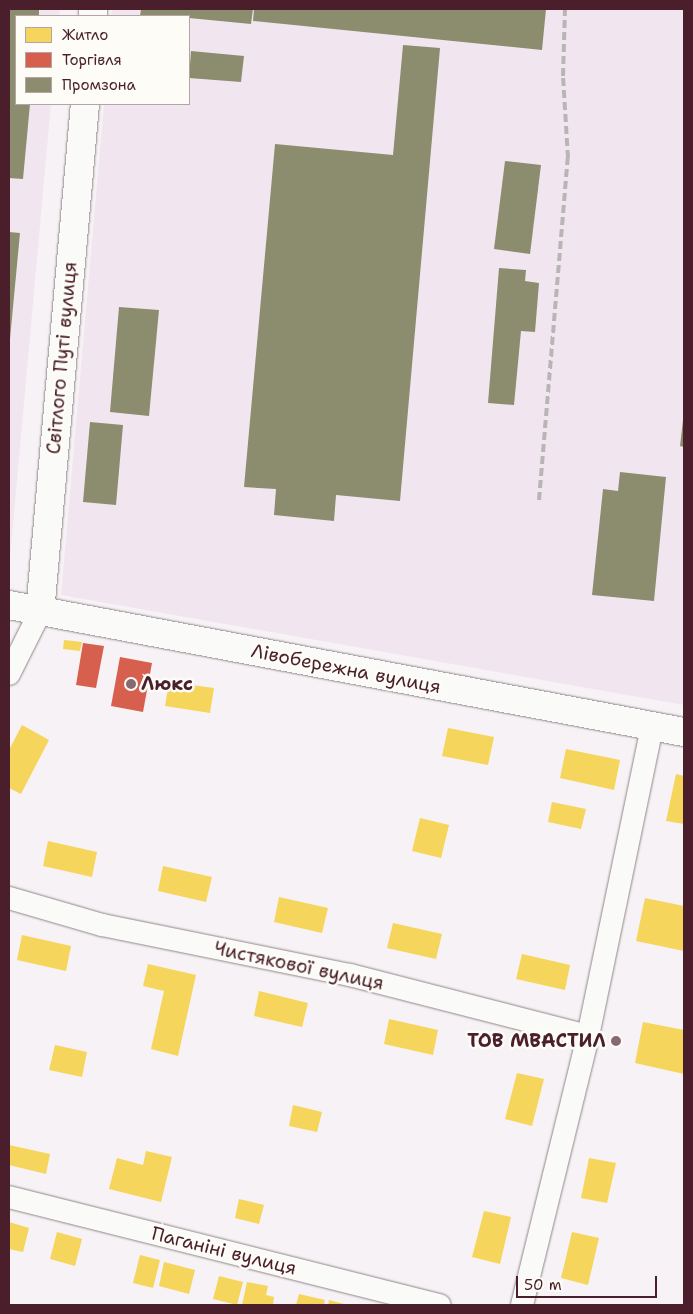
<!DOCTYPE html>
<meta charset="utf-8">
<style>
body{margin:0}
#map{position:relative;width:693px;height:1314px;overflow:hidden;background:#f7f2f5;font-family:"Shantell Sans",sans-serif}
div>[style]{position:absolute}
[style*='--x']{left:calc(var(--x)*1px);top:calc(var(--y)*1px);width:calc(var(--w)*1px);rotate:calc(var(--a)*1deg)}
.built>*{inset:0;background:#f1e6f0}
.homes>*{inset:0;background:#f6d55c}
.shops>*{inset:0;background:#d6604d}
.industry>*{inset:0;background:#8c8c6e}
.roads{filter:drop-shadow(0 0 1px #908689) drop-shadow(0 0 1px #908689)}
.minor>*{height:22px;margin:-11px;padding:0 11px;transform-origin:11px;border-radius:11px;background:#fafaf8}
.secondary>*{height:28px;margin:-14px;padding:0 14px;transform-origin:14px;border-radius:14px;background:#fafaf8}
.rail>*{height:4px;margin-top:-2px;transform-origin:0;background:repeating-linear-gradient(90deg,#bab5b5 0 8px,transparent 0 12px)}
.dots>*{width:14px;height:14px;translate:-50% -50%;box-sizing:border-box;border:2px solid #fdfcf7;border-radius:50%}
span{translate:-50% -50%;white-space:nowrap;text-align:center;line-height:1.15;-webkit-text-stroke:5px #fdfcf7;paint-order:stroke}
.street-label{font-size:19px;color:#4a1f2b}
.poi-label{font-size:19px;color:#4a1f2b;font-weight:700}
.left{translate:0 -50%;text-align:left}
.right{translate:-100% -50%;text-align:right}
.frame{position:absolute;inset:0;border:10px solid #4a1f2b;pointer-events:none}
.legend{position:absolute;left:15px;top:15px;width:175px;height:90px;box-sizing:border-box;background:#fdfcf7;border:1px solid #b5a4a5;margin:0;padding:6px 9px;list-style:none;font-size:15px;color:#4a1f2b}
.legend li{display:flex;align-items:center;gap:10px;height:25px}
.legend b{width:25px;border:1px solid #b5a4a5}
.scale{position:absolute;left:516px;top:1276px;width:141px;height:22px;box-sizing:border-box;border:2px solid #4a1f2b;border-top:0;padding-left:6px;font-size:15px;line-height:18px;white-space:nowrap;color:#4a1f2b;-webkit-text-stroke:4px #fdfcf7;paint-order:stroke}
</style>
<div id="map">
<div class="built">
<i style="clip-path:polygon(9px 9px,60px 9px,59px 16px,16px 16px,16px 104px,51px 104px,9px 569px)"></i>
<i style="clip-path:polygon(112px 9px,684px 9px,684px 705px,61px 595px,104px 104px,189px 104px,189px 16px,111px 16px)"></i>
</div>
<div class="homes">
<i style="clip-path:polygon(64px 640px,82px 642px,80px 651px,63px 649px)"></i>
<i style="clip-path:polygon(169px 682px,214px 688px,210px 713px,165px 706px)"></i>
<i style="clip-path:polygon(22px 725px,49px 740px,21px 794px,9px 788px,9px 750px)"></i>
<i style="clip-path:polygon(448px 728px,494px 737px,488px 765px,442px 756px)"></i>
<i style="clip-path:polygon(566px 749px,620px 760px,614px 790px,560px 778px)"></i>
<i style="clip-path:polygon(676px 774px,684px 776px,684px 824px,666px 821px)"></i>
<i style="clip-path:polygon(552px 802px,586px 809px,581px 829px,548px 822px)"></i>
<i style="clip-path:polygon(420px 818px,449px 825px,441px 858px,412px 851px)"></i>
<i style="clip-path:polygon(48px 841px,97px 852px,92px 877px,43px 866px)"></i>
<i style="clip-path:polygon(163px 866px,212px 877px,206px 902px,158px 891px)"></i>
<i style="clip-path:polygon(279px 897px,328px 908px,322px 933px,274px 922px)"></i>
<i style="clip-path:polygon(645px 898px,684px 906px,684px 951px,636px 941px)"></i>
<i style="clip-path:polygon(393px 923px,442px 934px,436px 959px,387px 948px)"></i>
<i style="clip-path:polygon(22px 935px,71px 946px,66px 971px,17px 960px)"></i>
<i style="clip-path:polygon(522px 954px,570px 965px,565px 990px,516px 979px)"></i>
<i style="clip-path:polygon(148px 964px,196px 975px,178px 1056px,151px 1049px,164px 991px,143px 986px)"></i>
<i style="clip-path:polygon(259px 991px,308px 1003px,302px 1027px,254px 1016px)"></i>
<i style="clip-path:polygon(389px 1019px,438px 1030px,433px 1055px,384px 1044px)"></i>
<i style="clip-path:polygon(643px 1022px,684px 1030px,684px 1074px,635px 1063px)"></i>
<i style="clip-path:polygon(55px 1045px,87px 1052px,82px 1077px,49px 1070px)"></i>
<i style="clip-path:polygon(517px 1073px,544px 1079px,532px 1126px,505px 1119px)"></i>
<i style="clip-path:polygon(293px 1105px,322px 1112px,317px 1132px,289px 1126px)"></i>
<i style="clip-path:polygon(9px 1145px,50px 1154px,46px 1174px,9px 1165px)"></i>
<i style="clip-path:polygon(146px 1151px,172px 1157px,161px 1202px,109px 1189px,117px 1158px,143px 1165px)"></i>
<i style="clip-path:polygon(589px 1158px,616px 1163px,607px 1203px,581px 1198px)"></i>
<i style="clip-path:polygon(239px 1199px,264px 1205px,259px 1224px,235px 1218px)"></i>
<i style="clip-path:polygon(484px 1211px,511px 1217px,500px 1264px,472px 1257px)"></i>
<i style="clip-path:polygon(9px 1222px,29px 1228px,23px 1252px,9px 1249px)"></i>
<i style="clip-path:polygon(57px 1232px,82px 1239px,75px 1266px,50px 1259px)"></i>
<i style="clip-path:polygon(572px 1232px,599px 1238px,588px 1285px,561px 1278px)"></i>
<i style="clip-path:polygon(140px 1255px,160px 1260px,153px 1288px,133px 1283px)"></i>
<i style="clip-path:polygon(164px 1262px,195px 1270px,189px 1294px,159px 1286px)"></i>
<i style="clip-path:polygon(219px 1276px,243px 1282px,237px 1305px,213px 1299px)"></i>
<i style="clip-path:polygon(247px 1282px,268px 1286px,266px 1295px,274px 1297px,273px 1305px,242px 1305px)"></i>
<i style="clip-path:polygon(299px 1294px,325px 1300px,324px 1305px,296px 1305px)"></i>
<i style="clip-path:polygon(329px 1300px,348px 1305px,328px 1305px)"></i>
</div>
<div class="shops">
<i style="clip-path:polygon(83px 643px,104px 646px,96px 688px,76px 685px)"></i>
<i style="clip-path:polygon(120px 657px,152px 663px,143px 712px,111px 706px)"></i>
</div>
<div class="industry">
<i style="clip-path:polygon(9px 9px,39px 9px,39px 16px,16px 16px,16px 104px,30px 104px,23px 179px,9px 178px)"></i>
<i style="clip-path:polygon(141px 9px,253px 9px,251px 24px,189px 18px,189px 16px,140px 16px)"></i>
<i style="clip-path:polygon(254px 9px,546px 9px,542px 50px,253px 21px)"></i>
<i style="clip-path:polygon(403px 45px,440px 48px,400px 501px,336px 495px,334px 521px,274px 515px,276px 489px,244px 487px,275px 144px,393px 155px)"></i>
<i style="clip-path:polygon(191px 51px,244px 56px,241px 82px,189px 78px)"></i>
<i style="clip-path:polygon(505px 161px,541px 165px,530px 254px,494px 249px)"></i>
<i style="clip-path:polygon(9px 232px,20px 233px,10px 339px,9px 339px)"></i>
<i style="clip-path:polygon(499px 268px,526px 270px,525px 281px,539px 283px,535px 332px,521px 331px,514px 405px,488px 403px)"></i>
<i style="clip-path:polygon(119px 307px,159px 310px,149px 416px,110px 412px)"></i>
<i style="clip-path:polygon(683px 420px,684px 420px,684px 447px,680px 446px)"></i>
<i style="clip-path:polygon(90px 422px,123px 425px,116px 505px,83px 502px)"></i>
<i style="clip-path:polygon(620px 472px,666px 477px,654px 601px,592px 595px,603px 489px,618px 491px)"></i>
</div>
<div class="roads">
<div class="minor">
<i style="--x:9;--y:674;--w:69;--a:-63.4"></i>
<i style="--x:9;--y:898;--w:97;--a:16.2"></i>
<i style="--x:102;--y:925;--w:253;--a:11.4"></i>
<i style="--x:350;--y:975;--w:246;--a:14.4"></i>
<i style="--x:9;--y:1197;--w:444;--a:14.1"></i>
<i style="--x:522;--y:1305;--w:277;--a:-76.2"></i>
<i style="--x:588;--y:1036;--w:317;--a:-78.3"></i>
</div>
<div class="secondary">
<i style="--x:93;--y:16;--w:7;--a:-90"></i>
<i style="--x:9;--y:605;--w:687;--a:10.66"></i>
<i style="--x:40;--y:612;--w:510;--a:-84.94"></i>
</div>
</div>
<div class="rail">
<i style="--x:539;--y:500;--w:343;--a:-85.2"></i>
<i style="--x:568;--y:158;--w:82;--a:-93.5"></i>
<i style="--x:563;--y:76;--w:67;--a:-88.3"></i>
</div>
<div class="dots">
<i style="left:131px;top:684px;background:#876972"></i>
<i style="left:616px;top:1041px;background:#876972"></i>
</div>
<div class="street-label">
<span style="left:62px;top:358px;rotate:-85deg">Світлого Путі вулиця</span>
<span style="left:346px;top:669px;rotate:11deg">Лівобережна вулиця</span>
<span style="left:299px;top:966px;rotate:12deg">Чистякової вулиця</span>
<span style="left:224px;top:1251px;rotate:14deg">Паганіні вулиця</span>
</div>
<div class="poi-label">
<span class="left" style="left:141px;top:684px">Люкс</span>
<span class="right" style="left:606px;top:1041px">ТОВ МВАСТИЛ</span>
</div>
<div class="frame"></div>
<ul class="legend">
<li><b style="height:14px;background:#f6d55c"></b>Житло</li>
<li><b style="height:14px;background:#d6604d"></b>Торгівля</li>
<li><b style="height:14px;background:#8c8c6e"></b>Промзона</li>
</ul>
<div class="scale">50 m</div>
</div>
